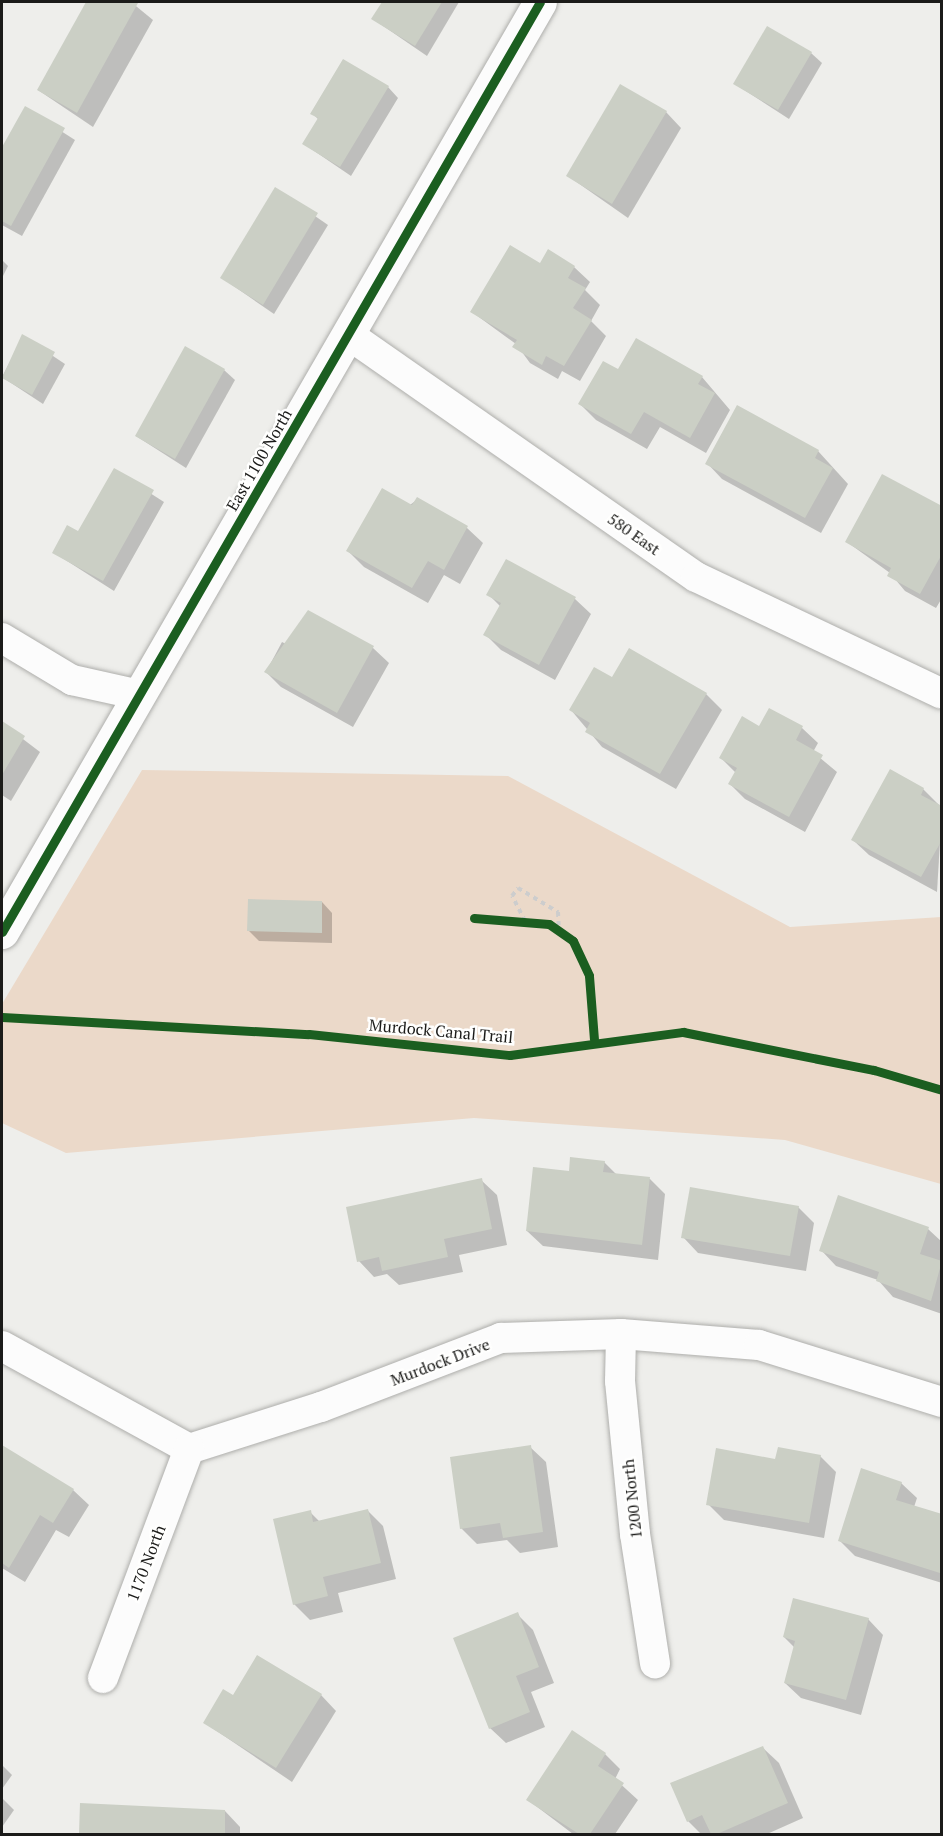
<!DOCTYPE html>
<style>
body{margin:0}
#map{position:relative;width:943px;height:1836px;overflow:hidden;background:#eeeeeb;font-family:"PT Serif",serif}
div>[style]{position:absolute}
[style*='--x']{left:calc(var(--x)*1px);top:calc(var(--y)*1px);width:calc(var(--w)*1px);rotate:calc(var(--a)*1deg)}
.green>*{inset:0;background:#ebd9c9}
.shadow>*{inset:0;background:#0003}
.building>*{inset:0;background:#cbcfc5}
.path>*{height:4px;margin-top:-2px;transform-origin:0;background:repeating-linear-gradient(90deg,#cdcdcd 0 4.5px,transparent 0 9px)}
.roads{filter:drop-shadow(0 0 2px #aeaeab) drop-shadow(0 0 2px #aeaeab)}
.street>*{height:30px;margin:-15px;padding:0 15px;transform-origin:15px;border-radius:15px;background:#fcfcfc}
.secondary>*{height:33px;margin:-16.5px;padding:0 16.5px;transform-origin:16.5px;border-radius:16.5px;background:#fcfcfc}
.cycleway>*{height:9px;margin:-4.5px;padding:0 4.5px;transform-origin:4.5px;border-radius:4.5px;background:#1b5e20}
span{translate:-50% -50%;white-space:nowrap;text-align:center;line-height:1.15;-webkit-text-stroke:5px #fffffe;paint-order:stroke}
.street-label{font-size:16px;color:#1b1b19}
.frame{position:absolute;inset:0;border:3px solid #1b1b19;pointer-events:none}
</style>
<div id="map">
<div class="green">
<i style="clip-path:polygon(142px 770px,508px 776px,790px 927px,941px 917px,941px 1184px,785px 1140px,474px 1118px,66px 1153px,2px 1123px,2px 1004px)"></i>
</div>
<div class="shadow">
<i style="clip-path:polygon(87px 2px,131px 2px,153px 20px,93px 127px,38px 90px)"></i>
<i style="clip-path:polygon(383px 2px,459px 2px,427px 56px,373px 19px)"></i>
<i style="clip-path:polygon(811px 53px,822px 63px,789px 119px,735px 84px)"></i>
<i style="clip-path:polygon(388px 87px,398px 98px,351px 176px,304px 144px,319px 120px,312px 113px)"></i>
<i style="clip-path:polygon(25px 108px,75px 140px,22px 236px,2px 225px,2px 150px)"></i>
<i style="clip-path:polygon(666px 112px,681px 128px,628px 218px,568px 176px)"></i>
<i style="clip-path:polygon(276px 189px,328px 225px,274px 314px,222px 278px)"></i>
<i style="clip-path:polygon(2px 260px,8px 266px,2px 278px)"></i>
<i style="clip-path:polygon(541px 265px,574px 267px,590px 282px,585px 290px,600px 305px,591px 321px,606px 336px,580px 381px,562px 371px,558px 379px,530px 363px,516px 344px,472px 312px)"></i>
<i style="clip-path:polygon(23px 336px,65px 364px,43px 404px,2px 377px)"></i>
<i style="clip-path:polygon(224px 370px,235px 380px,186px 468px,136px 436px)"></i>
<i style="clip-path:polygon(618px 371px,702px 377px,730px 410px,706px 453px,660px 427px,647px 449px,596px 420px,580px 404px)"></i>
<i style="clip-path:polygon(818px 451px,848px 484px,821px 533px,722px 479px,707px 463px)"></i>
<i style="clip-path:polygon(114px 470px,164px 502px,114px 591px,53px 552px,79px 533px)"></i>
<i style="clip-path:polygon(418px 499px,467px 528px,483px 543px,460px 584px,444px 575px,428px 603px,364px 567px,348px 551px)"></i>
<i style="clip-path:polygon(942px 508px,942px 598px,936px 608px,905px 591px,890px 573px,847px 542px)"></i>
<i style="clip-path:polygon(506px 561px,575px 599px,591px 614px,555px 680px,501px 650px,485px 634px,501px 607px,488px 594px)"></i>
<i style="clip-path:polygon(309px 612px,373px 648px,389px 663px,353px 727px,281px 687px,266px 672px,282px 642px,290px 646px)"></i>
<i style="clip-path:polygon(613px 680px,706px 694px,722px 710px,676px 789px,602px 747px,571px 710px)"></i>
<i style="clip-path:polygon(770px 710px,802px 728px,818px 743px,813px 752px,837px 772px,805px 832px,745px 799px,730px 784px,736px 773px,721px 758px,760px 728px)"></i>
<i style="clip-path:polygon(2px 723px,40px 752px,11px 801px,2px 795px)"></i>
<i style="clip-path:polygon(923px 789px,942px 808px,937px 892px,869px 855px,853px 840px)"></i>
<i style="clip-path:polygon(322px 902px,332px 913px,332px 943px,259px 941px,249px 931px)"></i>
<i style="clip-path:polygon(604px 1162px,617px 1175px,650px 1179px,665px 1194px,658px 1260px,543px 1246px,527px 1231px,570px 1173px)"></i>
<i style="clip-path:polygon(481px 1180px,497px 1195px,507px 1245px,459px 1255px,463px 1272px,399px 1285px,387px 1274px,374px 1277px,359px 1261px)"></i>
<i style="clip-path:polygon(798px 1207px,814px 1223px,806px 1271px,698px 1253px,683px 1237px)"></i>
<i style="clip-path:polygon(928px 1229px,942px 1242px,942px 1314px,893px 1297px,878px 1280px,836px 1266px,821px 1250px)"></i>
<i style="clip-path:polygon(2px 1447px,73px 1490px,89px 1505px,69px 1537px,56px 1530px,25px 1582px,2px 1568px)"></i>
<i style="clip-path:polygon(530px 1447px,546px 1462px,558px 1547px,520px 1553px,507px 1540px,477px 1544px,461px 1528px)"></i>
<i style="clip-path:polygon(820px 1456px,836px 1472px,824px 1538px,724px 1520px,708px 1504px,776px 1461px)"></i>
<i style="clip-path:polygon(901px 1483px,917px 1498px,914px 1507px,942px 1516px,942px 1583px,855px 1556px,839px 1540px)"></i>
<i style="clip-path:polygon(367px 1510px,383px 1526px,396px 1579px,338px 1593px,343px 1612px,310px 1620px,294px 1604px,310px 1512px,320px 1522px)"></i>
<i style="clip-path:polygon(517px 1614px,533px 1630px,554px 1683px,531px 1692px,545px 1727px,506px 1743px,490px 1728px)"></i>
<i style="clip-path:polygon(868px 1619px,883px 1635px,861px 1715px,801px 1698px,785px 1683px,795px 1648px,784px 1637px)"></i>
<i style="clip-path:polygon(321px 1695px,336px 1711px,292px 1782px,205px 1723px)"></i>
<i style="clip-path:polygon(763px 1748px,779px 1763px,803px 1818px,767px 1834px,701px 1834px,688px 1821px)"></i>
<i style="clip-path:polygon(605px 1754px,620px 1769px,615px 1779px,638px 1800px,615px 1834px,573px 1834px,528px 1800px)"></i>
<i style="clip-path:polygon(2px 1765px,12px 1775px,2px 1789px)"></i>
<i style="clip-path:polygon(2px 1798px,14px 1810px,2px 1827px)"></i>
<i style="clip-path:polygon(81px 1804px,225px 1811px,240px 1827px,240px 1834px,80px 1834px)"></i>
</div>
<div class="building">
<i style="clip-path:polygon(86px 2px,138px 3px,77px 113px,37px 90px)"></i>
<i style="clip-path:polygon(382px 2px,442px 2px,415px 46px,371px 19px)"></i>
<i style="clip-path:polygon(767px 26px,812px 52px,778px 110px,733px 84px)"></i>
<i style="clip-path:polygon(343px 59px,389px 86px,340px 167px,302px 144px,318px 118px,310px 114px)"></i>
<i style="clip-path:polygon(620px 84px,667px 111px,612px 204px,566px 176px)"></i>
<i style="clip-path:polygon(25px 106px,65px 128px,11px 226px,2px 221px,2px 147px)"></i>
<i style="clip-path:polygon(275px 187px,318px 213px,263px 305px,220px 278px)"></i>
<i style="clip-path:polygon(510px 245px,540px 263px,548px 249px,575px 266px,568px 278px,586px 288px,573px 308px,592px 320px,564px 366px,546px 356px,542px 365px,512px 347px,517px 340px,470px 312px)"></i>
<i style="clip-path:polygon(22px 334px,55px 352px,32px 395px,2px 378px)"></i>
<i style="clip-path:polygon(636px 338px,703px 376px,698px 384px,715px 393px,690px 438px,644px 412px,631px 434px,578px 404px,603px 361px,618px 369px)"></i>
<i style="clip-path:polygon(185px 346px,225px 369px,175px 459px,135px 436px)"></i>
<i style="clip-path:polygon(737px 405px,819px 450px,815px 458px,833px 468px,805px 518px,705px 464px)"></i>
<i style="clip-path:polygon(114px 468px,154px 490px,103px 581px,52px 553px,67px 525px,78px 531px)"></i>
<i style="clip-path:polygon(882px 474px,942px 506px,942px 554px,920px 594px,887px 576px,891px 568px,845px 542px)"></i>
<i style="clip-path:polygon(382px 488px,412px 505px,417px 497px,468px 526px,444px 570px,428px 561px,412px 588px,346px 551px)"></i>
<i style="clip-path:polygon(506px 559px,576px 597px,539px 665px,483px 635px,501px 603px,486px 595px)"></i>
<i style="clip-path:polygon(308px 610px,374px 646px,337px 713px,264px 672px)"></i>
<i style="clip-path:polygon(629px 648px,707px 693px,660px 774px,585px 732px,590px 723px,569px 710px,594px 667px,612px 677px)"></i>
<i style="clip-path:polygon(769px 708px,803px 726px,796px 740px,823px 755px,789px 817px,728px 784px,737px 768px,719px 758px,742px 716px,759px 726px)"></i>
<i style="clip-path:polygon(2px 721px,25px 736px,2px 775px)"></i>
<i style="clip-path:polygon(890px 769px,924px 788px,921px 795px,942px 806px,942px 840px,921px 877px,851px 840px)"></i>
<i style="clip-path:polygon(248px 899px,322px 901px,322px 933px,247px 931px)"></i>
<i style="clip-path:polygon(570px 1157px,605px 1161px,603px 1172px,650px 1177px,642px 1245px,526px 1231px,533px 1167px,569px 1171px)"></i>
<i style="clip-path:polygon(482px 1178px,492px 1229px,444px 1239px,448px 1257px,382px 1271px,379px 1257px,357px 1262px,346px 1207px)"></i>
<i style="clip-path:polygon(690px 1187px,799px 1206px,790px 1256px,681px 1238px)"></i>
<i style="clip-path:polygon(838px 1195px,929px 1227px,920px 1254px,942px 1261px,931px 1301px,876px 1281px,879px 1272px,819px 1251px)"></i>
<i style="clip-path:polygon(2px 1445px,74px 1489px,53px 1523px,40px 1515px,9px 1568px,2px 1563px)"></i>
<i style="clip-path:polygon(531px 1445px,543px 1532px,503px 1538px,500px 1523px,460px 1529px,450px 1457px)"></i>
<i style="clip-path:polygon(778px 1447px,821px 1455px,809px 1523px,706px 1505px,716px 1448px,775px 1459px)"></i>
<i style="clip-path:polygon(861px 1468px,902px 1482px,896px 1500px,942px 1514px,940px 1573px,838px 1541px)"></i>
<i style="clip-path:polygon(368px 1509px,381px 1563px,323px 1577px,328px 1596px,293px 1605px,273px 1519px,311px 1510px,313px 1522px)"></i>
<i style="clip-path:polygon(793px 1598px,869px 1618px,846px 1700px,784px 1683px,795px 1641px,783px 1637px)"></i>
<i style="clip-path:polygon(518px 1612px,539px 1667px,516px 1676px,530px 1712px,489px 1729px,453px 1638px)"></i>
<i style="clip-path:polygon(257px 1655px,322px 1694px,276px 1768px,203px 1723px,223px 1689px,233px 1695px)"></i>
<i style="clip-path:polygon(572px 1730px,606px 1753px,598px 1766px,624px 1783px,590px 1834px,579px 1834px,526px 1800px)"></i>
<i style="clip-path:polygon(763px 1746px,788px 1803px,717px 1834px,711px 1834px,702px 1815px,687px 1822px,670px 1783px)"></i>
<i style="clip-path:polygon(80px 1803px,225px 1810px,225px 1834px,79px 1834px)"></i>
</div>
<div class="path">
<i style="--x:525;--y:921;--w:28;--a:-117"></i>
<i style="--x:512;--y:896;--w:10;--a:-53"></i>
<i style="--x:518;--y:888;--w:47;--a:31"></i>
<i style="--x:558;--y:912;--w:18;--a:87"></i>
</div>
<div class="roads">
<div class="street">
<i style="--x:349;--y:335;--w:423;--a:34.9"></i>
<i style="--x:696;--y:577;--w:272;--a:25.4"></i>
<i style="--x:2;--y:638;--w:82;--a:31"></i>
<i style="--x:72;--y:680;--w:70;--a:12.4"></i>
<i style="--x:621;--y:1334;--w:47;--a:91.2"></i>
<i style="--x:620;--y:1381;--w:154;--a:84.4"></i>
<i style="--x:635;--y:1534;--w:131;--a:81.2"></i>
<i style="--x:2;--y:1346;--w:213;--a:28.8"></i>
<i style="--x:189;--y:1449;--w:139;--a:-17.7"></i>
<i style="--x:321;--y:1407;--w:193;--a:-21"></i>
<i style="--x:501;--y:1338;--w:120;--a:-1.9"></i>
<i style="--x:621;--y:1334;--w:138;--a:4.6"></i>
<i style="--x:759;--y:1345;--w:192;--a:17.3"></i>
<i style="--x:103;--y:1678;--w:245;--a:-69.4"></i>
</div>
<div class="secondary">
<i style="--x:2;--y:932;--w:1074;--a:-59.95"></i>
</div>
</div>
<div class="cycleway">
<i style="--x:474;--y:918;--w:75;--a:4.6"></i>
<i style="--x:549;--y:924;--w:29;--a:35"></i>
<i style="--x:573;--y:941;--w:38;--a:65"></i>
<i style="--x:589;--y:976;--w:63;--a:85.5"></i>
<i style="--x:2;--y:932;--w:1074;--a:-59.95"></i>
<i style="--x:2;--y:1017;--w:307;--a:3.2"></i>
<i style="--x:309;--y:1034;--w:202;--a:6"></i>
<i style="--x:510;--y:1055;--w:175;--a:-7.6"></i>
<i style="--x:683;--y:1032;--w:195;--a:11.3"></i>
<i style="--x:874;--y:1070;--w:71;--a:16.4"></i>
</div>
<div class="street-label">
<span style="left:259px;top:460px;rotate:-60deg">East 1100 North</span>
<span style="left:634px;top:534px;rotate:35deg">580 East</span>
<span style="left:441px;top:1031px;rotate:5deg">Murdock Canal Trail</span>
<span style="left:440px;top:1362px;rotate:-21deg">Murdock Drive</span>
<span style="left:632px;top:1499px;rotate:-96deg">1200 North</span>
<span style="left:146px;top:1563px;rotate:-69deg">1170 North</span>
</div>
<div class="frame"></div>
</div>
